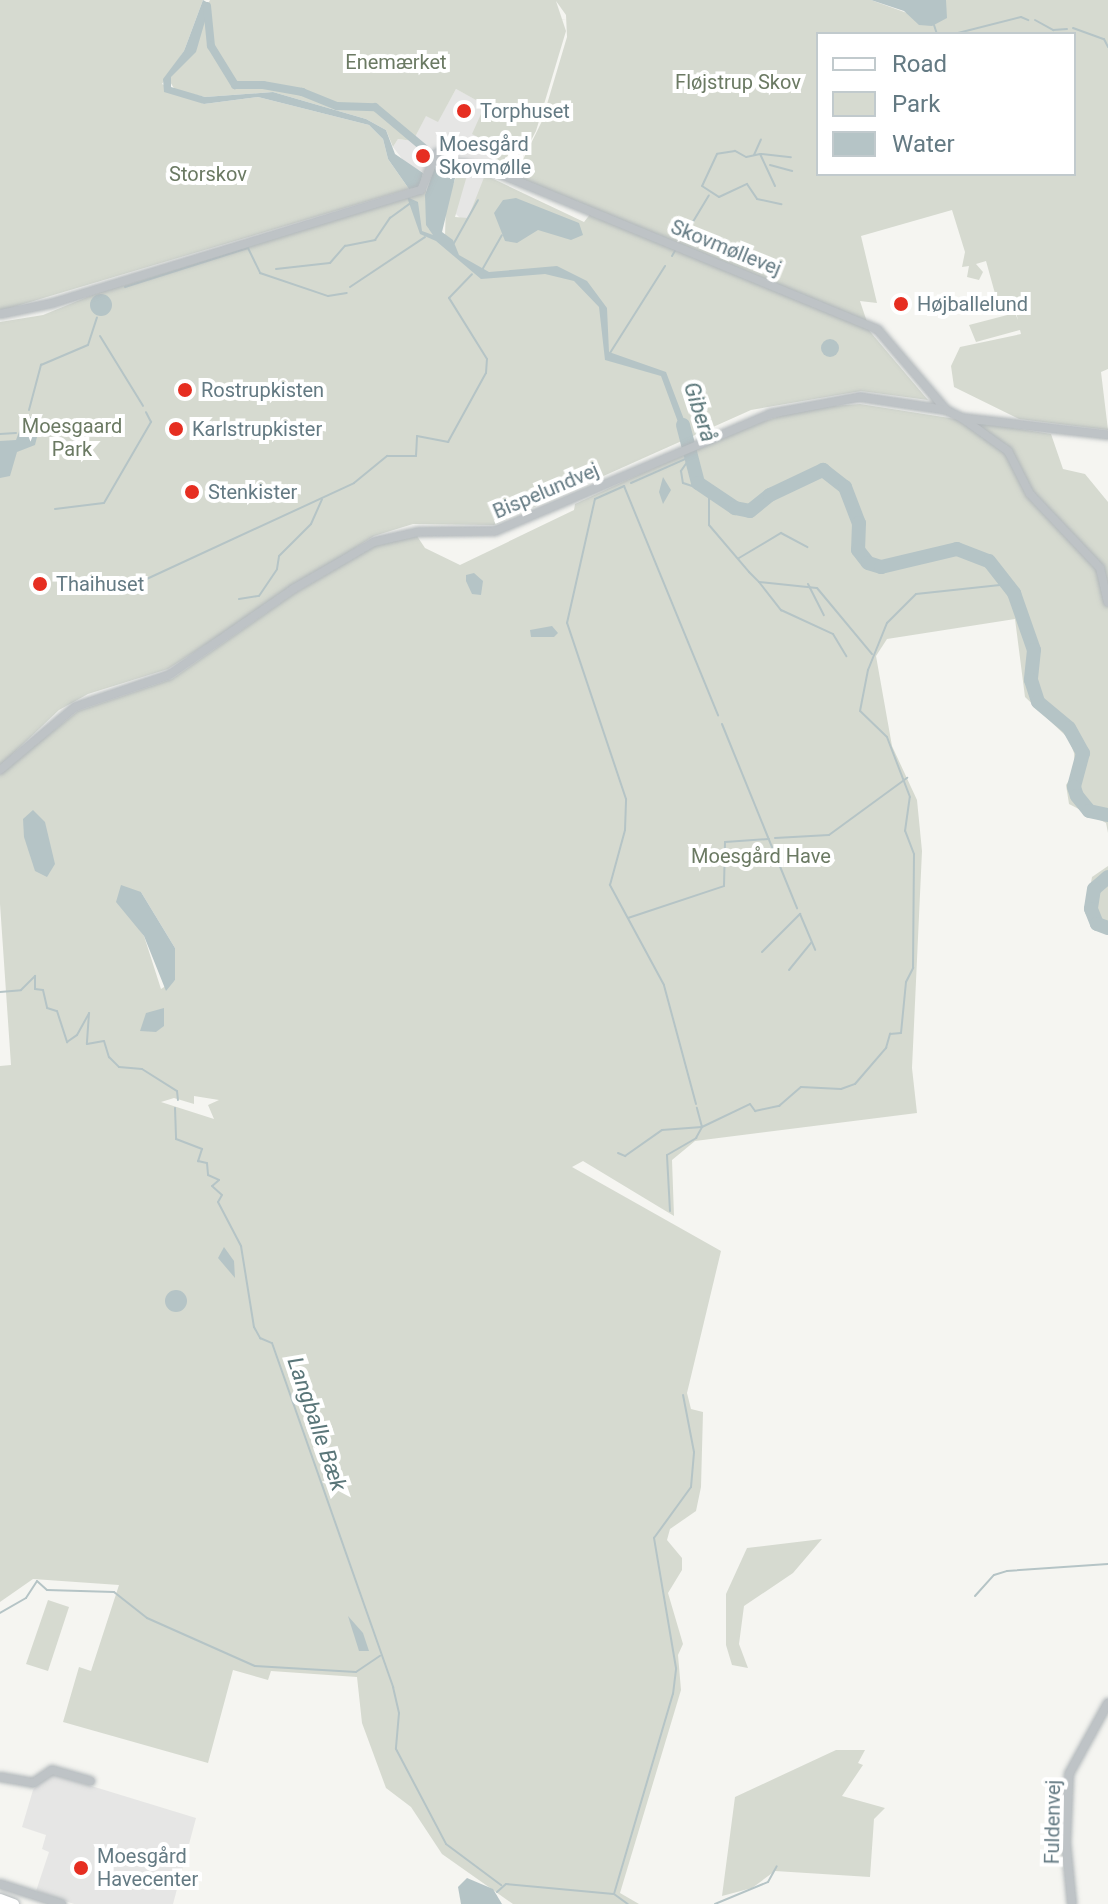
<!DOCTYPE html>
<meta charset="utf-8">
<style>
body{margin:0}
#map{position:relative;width:1108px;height:1904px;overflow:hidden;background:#f5f5f1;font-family:Roboto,sans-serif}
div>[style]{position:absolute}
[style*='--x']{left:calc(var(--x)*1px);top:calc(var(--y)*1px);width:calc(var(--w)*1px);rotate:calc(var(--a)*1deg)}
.built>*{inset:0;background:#e6e6e5}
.green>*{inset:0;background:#d6dad0}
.water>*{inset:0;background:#b5c4c6}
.round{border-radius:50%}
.stream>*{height:2px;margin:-1px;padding:0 1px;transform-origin:1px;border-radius:1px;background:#b5c4c6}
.canal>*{height:8px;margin:-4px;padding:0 4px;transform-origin:4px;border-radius:4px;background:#b5c4c6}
.river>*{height:14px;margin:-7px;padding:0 7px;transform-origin:7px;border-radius:7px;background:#b5c4c6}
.roads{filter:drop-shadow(0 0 2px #b1b7ba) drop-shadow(0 0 2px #b1b7ba)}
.minor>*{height:8px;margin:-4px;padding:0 4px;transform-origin:4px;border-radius:4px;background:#bec3c6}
.major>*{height:10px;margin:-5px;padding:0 5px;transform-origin:5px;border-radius:5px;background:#fff}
.dots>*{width:22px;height:22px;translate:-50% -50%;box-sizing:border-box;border:4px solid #fff;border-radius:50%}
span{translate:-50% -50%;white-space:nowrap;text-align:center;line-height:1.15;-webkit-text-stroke:8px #fff;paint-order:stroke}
.park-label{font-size:20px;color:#6b7a63}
.poi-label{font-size:20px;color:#647a83}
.left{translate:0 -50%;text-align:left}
.street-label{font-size:20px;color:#647a83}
.water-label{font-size:22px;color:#5a7679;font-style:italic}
.legend{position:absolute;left:816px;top:32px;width:260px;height:144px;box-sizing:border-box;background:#fff;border:2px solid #c1cacd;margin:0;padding:10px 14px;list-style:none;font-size:24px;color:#647a83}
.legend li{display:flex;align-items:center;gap:16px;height:40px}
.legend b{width:40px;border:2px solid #c1cacd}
</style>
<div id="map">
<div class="built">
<i style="clip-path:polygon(456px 89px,486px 105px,486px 141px,494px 158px,468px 218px,462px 220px,453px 211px,468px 172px,450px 164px,425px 173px,406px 164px,393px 147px,398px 139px,413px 141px,426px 115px,438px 121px)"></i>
<i style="clip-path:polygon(49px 1773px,196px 1818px,173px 1904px,74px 1904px,36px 1891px,49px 1852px,42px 1849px,46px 1835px,22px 1827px,33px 1790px)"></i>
</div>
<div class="green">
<i style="clip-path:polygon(0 0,203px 0,184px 51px,162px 84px,204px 104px,258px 97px,369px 125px,383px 139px,388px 159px,409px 189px,0 311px)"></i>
<i style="clip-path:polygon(evenodd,210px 0,871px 0,907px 13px,945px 9px,946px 0,1108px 0,1108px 369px,1101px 372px,1108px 430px,1019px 419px,954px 387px,951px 366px,960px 347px,1021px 334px,1020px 330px,976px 342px,969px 325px,1015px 313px,1018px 320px,1014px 305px,999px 308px,986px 261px,976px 264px,983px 272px,979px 280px,967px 277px,969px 266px,962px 267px,965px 252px,952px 210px,861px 236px,877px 303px,860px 301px,867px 322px,521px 179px,517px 172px,542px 121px,567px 37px,566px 15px,556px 1px,566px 31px,536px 131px,527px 148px,516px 147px,496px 168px,491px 167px,494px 158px,481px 151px,485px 141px,472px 134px,485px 105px,456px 89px,438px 122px,426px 116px,413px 141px,398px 139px,393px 147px,386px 130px,366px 119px,273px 92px,205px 97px,175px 90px,169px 80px,210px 0,818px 34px,1074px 34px,1074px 174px,818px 174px,818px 34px)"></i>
<i style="clip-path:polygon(459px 169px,468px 172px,455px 217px,468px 218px,485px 175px,584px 222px,591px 213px,867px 328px,928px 400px,861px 391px,751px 410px,494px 525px,413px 524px,374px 536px,168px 669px,88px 694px,59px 710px,0 766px,0 322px,43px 315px,112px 287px,426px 190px,428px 228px,445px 236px,446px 203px)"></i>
<i style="clip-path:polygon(evenodd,860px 404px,1051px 434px,1063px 469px,1085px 474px,1108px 502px,1108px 833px,1106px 823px,1069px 804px,1066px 785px,1075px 771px,1074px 753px,1069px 739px,1025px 697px,1015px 619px,887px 639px,876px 656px,892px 746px,917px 800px,922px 851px,912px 1068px,917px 1113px,695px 1141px,672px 1160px,674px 1216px,583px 1161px,572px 1167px,721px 1251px,687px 1393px,691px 1409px,703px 1412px,701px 1487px,696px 1511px,670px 1529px,667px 1540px,682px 1558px,682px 1570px,668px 1593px,683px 1644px,678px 1655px,681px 1690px,620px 1893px,639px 1904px,513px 1904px,442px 1854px,411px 1807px,386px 1788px,362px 1723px,357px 1677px,271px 1671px,268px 1680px,233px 1670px,208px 1763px,63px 1722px,79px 1667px,91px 1671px,119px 1585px,33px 1579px,0 1602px,0 1066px,11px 1065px,0 904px,0 773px,78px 711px,172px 679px,293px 594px,376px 545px,417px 536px,425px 548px,460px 565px,574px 510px,575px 504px,733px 431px,805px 408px,860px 404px,141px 892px,175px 948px,175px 980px,161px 989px,144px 936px,123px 907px,141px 892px,860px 404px,194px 1096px,219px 1100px,208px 1105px,214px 1119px,161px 1102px,174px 1098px,194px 1104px,194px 1096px)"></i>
<i style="clip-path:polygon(1108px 866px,1108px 933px,1098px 931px,1085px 913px,1092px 877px)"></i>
<i style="clip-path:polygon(822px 1539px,793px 1573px,744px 1606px,739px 1644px,748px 1668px,732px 1665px,726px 1645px,726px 1594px,747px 1548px)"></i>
<i style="clip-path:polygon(48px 1600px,69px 1607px,48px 1671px,26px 1664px)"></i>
<i style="clip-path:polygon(836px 1750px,865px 1750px,858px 1763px,863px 1765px,842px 1796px,885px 1808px,874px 1819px,870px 1877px,775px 1871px,752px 1888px,722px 1896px,735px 1797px)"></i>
</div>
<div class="water">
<i style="clip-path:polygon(203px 0,210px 4px,196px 52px,171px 77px,171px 87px,205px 97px,273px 92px,366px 119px,386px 130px,395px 154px,423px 173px,419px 187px,409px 189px,388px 159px,383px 139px,369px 125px,258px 97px,204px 104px,164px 92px,163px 79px,184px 51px)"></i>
<i style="clip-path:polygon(871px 0,946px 0,947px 18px,932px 26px,919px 25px,904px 11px)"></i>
<i style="clip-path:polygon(439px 155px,457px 170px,442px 232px,453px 240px,459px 255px,489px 272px,557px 266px,587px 281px,607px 308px,609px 352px,666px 372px,691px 438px,685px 441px,661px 376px,605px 360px,599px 307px,574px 281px,545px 274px,481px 279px,436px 241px,420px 234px,407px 197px,418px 202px,422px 231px,433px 235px,426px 225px,425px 195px)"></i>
<i style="clip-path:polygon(516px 198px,579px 223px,583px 235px,571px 240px,538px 230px,517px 243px,505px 241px,494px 213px,503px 200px)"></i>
<i class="round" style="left:90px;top:294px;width:22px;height:22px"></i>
<i class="round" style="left:821px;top:339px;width:18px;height:18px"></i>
<i style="clip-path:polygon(31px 417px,38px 433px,35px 445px,17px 452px,10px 476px,0 478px,0 441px,16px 440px,24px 418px)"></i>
<i style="clip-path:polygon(663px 477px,671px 490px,663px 504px,659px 492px)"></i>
<i style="clip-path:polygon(474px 573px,483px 581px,481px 595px,472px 594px,466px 581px,466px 575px)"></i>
<i style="clip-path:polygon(552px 626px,558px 633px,554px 637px,531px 637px,530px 630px)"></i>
<i style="clip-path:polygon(33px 810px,45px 822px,55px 864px,47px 877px,35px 871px,24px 837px,23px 819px)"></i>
<i style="clip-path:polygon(121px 885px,141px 892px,175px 948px,175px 980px,166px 991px,144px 936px,116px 902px)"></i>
<i style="clip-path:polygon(164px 1008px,164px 1026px,156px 1032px,140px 1031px,146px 1013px)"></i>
<i style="clip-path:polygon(224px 1247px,234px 1261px,235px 1278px,218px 1258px)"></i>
<i class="round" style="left:165px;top:1290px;width:22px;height:22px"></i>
<i style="clip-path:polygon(348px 1616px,363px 1633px,369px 1651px,359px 1651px)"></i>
<i style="clip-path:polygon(467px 1878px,493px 1889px,502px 1904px,461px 1904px,458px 1887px)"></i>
</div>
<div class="stream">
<i style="--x:1035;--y:20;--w:21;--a:29"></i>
<i style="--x:1053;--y:30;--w:14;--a:-4"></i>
<i style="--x:934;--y:25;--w:9;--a:72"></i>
<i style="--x:1073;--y:28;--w:33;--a:20"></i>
<i style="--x:1104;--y:39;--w:9;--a:63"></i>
<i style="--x:954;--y:34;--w:69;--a:-14.2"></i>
<i style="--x:1021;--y:17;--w:8;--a:23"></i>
<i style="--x:761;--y:154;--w:30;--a:6"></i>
<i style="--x:754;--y:155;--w:17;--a:-66"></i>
<i style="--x:770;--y:165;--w:23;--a:15"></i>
<i style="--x:775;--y:186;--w:35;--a:-115"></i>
<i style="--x:760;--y:154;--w:14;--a:168"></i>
<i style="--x:746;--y:157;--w:13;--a:-151"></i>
<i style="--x:735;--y:151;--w:18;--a:171"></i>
<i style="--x:717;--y:154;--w:35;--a:115"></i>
<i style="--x:702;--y:186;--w:20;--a:33"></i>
<i style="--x:719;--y:197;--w:31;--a:-25"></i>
<i style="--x:747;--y:184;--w:18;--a:56"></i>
<i style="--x:757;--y:199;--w:25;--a:12"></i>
<i style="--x:682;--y:240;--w:52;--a:-59"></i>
<i style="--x:454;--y:243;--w:49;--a:-60.8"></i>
<i style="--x:672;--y:256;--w:8;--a:-60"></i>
<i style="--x:276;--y:269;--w:54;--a:-6.3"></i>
<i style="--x:330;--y:263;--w:23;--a:-49"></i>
<i style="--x:345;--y:246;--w:31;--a:-11"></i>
<i style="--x:375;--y:240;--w:27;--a:-56"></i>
<i style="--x:390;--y:218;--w:27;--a:-36"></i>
<i style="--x:482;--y:270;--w:40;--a:-60.3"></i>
<i style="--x:125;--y:287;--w:129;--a:-17.6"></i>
<i style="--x:248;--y:248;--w:28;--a:64"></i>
<i style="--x:260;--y:273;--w:72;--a:18.7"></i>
<i style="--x:328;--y:296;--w:19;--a:-9"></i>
<i style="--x:350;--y:287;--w:90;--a:-33.7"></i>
<i style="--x:100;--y:336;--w:82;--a:58.4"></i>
<i style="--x:610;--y:353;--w:103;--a:-57.7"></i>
<i style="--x:29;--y:410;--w:47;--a:-75.1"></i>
<i style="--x:41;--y:365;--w:51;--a:-23.1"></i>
<i style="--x:88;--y:345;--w:29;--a:-72"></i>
<i style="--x:0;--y:434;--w:16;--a:-4"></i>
<i style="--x:690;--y:458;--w:16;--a:125"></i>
<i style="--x:681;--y:471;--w:12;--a:81"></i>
<i style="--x:683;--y:483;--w:25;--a:18"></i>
<i style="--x:631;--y:483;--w:64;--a:-23.8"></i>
<i style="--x:709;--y:492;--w:33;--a:90"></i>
<i style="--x:709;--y:525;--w:62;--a:49.6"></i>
<i style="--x:749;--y:572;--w:14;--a:45"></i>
<i style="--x:759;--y:582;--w:58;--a:5.9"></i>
<i style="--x:817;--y:588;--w:86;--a:50.2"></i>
<i style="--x:55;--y:509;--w:49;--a:-7"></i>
<i style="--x:104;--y:503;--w:94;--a:-59.9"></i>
<i style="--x:151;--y:422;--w:11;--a:-117"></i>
<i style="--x:739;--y:558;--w:49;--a:-30.8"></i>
<i style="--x:781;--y:533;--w:30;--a:28"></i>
<i style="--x:93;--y:580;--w:45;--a:3.8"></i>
<i style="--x:138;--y:583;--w:238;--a:-24.8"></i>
<i style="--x:354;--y:483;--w:43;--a:-39.3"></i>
<i style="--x:387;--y:456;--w:29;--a:0"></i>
<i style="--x:416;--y:456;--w:20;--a:-87"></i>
<i style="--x:417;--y:436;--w:32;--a:11"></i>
<i style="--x:448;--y:442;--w:79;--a:-61.2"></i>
<i style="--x:486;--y:373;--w:14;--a:-86"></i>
<i style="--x:487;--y:359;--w:72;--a:-121.9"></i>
<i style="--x:449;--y:298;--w:33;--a:-46"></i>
<i style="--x:759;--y:582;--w:36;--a:52"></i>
<i style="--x:781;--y:610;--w:57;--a:24.8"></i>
<i style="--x:833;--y:634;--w:26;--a:59"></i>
<i style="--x:808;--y:584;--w:35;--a:63"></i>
<i style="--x:239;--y:599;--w:20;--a:-9"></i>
<i style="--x:259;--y:596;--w:32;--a:-56"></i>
<i style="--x:277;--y:569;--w:13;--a:-81"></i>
<i style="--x:279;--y:556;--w:45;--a:-45"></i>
<i style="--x:311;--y:524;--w:27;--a:-66"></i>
<i style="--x:722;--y:724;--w:144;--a:67.9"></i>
<i style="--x:775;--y:838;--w:54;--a:-3.2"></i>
<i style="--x:829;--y:835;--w:97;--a:-36.2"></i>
<i style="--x:779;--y:864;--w:48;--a:67.8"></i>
<i style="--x:628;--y:918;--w:101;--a:-18.4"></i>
<i style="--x:724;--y:886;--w:44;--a:-88.7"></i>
<i style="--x:725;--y:842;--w:44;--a:-3.9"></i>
<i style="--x:762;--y:952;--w:54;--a:-45"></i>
<i style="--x:800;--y:914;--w:39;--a:67"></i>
<i style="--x:789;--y:970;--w:35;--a:-51"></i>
<i style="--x:0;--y:992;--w:21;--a:-5"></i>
<i style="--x:21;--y:990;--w:20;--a:-45"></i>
<i style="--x:35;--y:976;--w:13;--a:90"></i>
<i style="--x:35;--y:989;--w:8;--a:7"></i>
<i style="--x:43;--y:990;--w:18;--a:77"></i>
<i style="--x:47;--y:1008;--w:10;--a:17"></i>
<i style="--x:57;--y:1011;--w:33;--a:72"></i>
<i style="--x:67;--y:1042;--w:12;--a:-35"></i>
<i style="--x:77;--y:1035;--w:25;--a:-61"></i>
<i style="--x:89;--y:1013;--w:31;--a:94"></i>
<i style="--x:87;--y:1044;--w:17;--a:-10"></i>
<i style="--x:104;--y:1041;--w:17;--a:73"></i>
<i style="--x:109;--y:1057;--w:14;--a:45"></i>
<i style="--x:119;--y:1067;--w:23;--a:5"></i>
<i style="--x:142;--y:1069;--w:41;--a:32.2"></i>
<i style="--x:177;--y:1091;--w:9;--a:84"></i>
<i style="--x:696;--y:1104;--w:123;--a:-105.1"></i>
<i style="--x:664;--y:985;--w:114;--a:-118.4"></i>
<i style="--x:610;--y:885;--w:57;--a:-74.7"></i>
<i style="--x:625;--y:830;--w:31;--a:-88"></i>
<i style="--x:626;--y:799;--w:186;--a:-108.5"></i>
<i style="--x:567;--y:623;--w:127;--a:-77.3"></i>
<i style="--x:595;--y:499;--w:32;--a:-24"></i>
<i style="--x:624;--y:486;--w:248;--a:67.7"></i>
<i style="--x:175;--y:1108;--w:31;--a:88"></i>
<i style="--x:176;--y:1139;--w:28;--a:21"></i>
<i style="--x:202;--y:1149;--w:13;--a:108"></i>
<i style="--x:198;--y:1161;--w:9;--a:13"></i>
<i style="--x:207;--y:1163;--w:12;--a:85"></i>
<i style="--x:208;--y:1175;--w:12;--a:24"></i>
<i style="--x:219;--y:1180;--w:9;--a:139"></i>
<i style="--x:212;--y:1186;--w:13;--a:42"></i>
<i style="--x:222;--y:1195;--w:8;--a:120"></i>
<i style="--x:218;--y:1202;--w:50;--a:62.4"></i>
<i style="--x:241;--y:1246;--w:82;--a:80.9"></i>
<i style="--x:254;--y:1327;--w:13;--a:61"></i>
<i style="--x:260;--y:1338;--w:13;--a:23"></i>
<i style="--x:272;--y:1343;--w:365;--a:70.6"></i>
<i style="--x:393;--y:1687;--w:27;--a:77"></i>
<i style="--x:399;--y:1713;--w:36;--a:95"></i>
<i style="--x:396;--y:1749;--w:107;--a:62.2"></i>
<i style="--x:446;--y:1844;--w:69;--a:36.7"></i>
<i style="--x:618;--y:1153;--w:8;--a:23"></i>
<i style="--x:625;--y:1156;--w:45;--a:-35.1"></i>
<i style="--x:662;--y:1130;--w:40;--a:-4.3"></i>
<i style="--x:702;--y:1127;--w:53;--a:-25.6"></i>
<i style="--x:750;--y:1104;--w:9;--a:54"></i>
<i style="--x:755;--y:1111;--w:25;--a:-12"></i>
<i style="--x:779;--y:1106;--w:29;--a:-41"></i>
<i style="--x:801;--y:1087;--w:40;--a:2.9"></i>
<i style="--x:841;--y:1089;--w:15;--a:-20"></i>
<i style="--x:855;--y:1084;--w:48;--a:-49.3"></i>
<i style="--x:886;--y:1048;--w:15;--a:-74"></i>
<i style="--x:890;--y:1034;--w:11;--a:-5"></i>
<i style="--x:901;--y:1033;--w:51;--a:-84.4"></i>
<i style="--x:906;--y:982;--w:16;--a:-63"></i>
<i style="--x:913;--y:968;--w:114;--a:-89.5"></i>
<i style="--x:914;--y:854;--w:25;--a:-111"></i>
<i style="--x:905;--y:831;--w:34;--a:-82"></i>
<i style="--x:910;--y:797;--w:64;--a:-111"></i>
<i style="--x:887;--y:737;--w:37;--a:-136"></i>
<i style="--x:860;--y:711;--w:42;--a:-79"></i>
<i style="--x:868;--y:670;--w:51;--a:-68"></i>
<i style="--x:887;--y:623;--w:41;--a:-45"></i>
<i style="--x:916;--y:594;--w:94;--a:-6.1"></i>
<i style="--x:670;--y:1211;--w:56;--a:-93.1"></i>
<i style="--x:667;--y:1155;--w:34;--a:-30"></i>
<i style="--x:696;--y:1138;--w:13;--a:-61"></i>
<i style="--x:702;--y:1127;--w:20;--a:-105"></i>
<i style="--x:975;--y:1596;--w:28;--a:-48"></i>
<i style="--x:994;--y:1575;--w:14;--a:-17"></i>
<i style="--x:1007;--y:1571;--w:101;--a:-4"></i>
<i style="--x:0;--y:1613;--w:30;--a:-30"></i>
<i style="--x:26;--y:1598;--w:20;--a:-57"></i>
<i style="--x:37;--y:1581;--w:13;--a:42"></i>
<i style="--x:47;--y:1590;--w:67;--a:1.7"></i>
<i style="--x:114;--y:1592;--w:42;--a:38.2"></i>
<i style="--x:147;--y:1618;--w:118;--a:24"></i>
<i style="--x:255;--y:1666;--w:101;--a:3.4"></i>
<i style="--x:356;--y:1672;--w:29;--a:-34"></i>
<i style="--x:497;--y:1892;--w:12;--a:-42"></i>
<i style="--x:506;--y:1884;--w:108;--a:5.3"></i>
<i style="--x:614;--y:1894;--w:17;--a:36"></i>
<i style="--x:614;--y:1894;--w:209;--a:-73.6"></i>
<i style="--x:673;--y:1694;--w:26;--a:-83"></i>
<i style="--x:676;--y:1668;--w:132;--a:-99.6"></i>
<i style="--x:654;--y:1538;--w:63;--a:-54"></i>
<i style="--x:691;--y:1487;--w:35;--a:-85"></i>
<i style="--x:694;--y:1452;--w:58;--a:-100.9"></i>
<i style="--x:715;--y:1904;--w:57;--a:-22.5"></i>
<i style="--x:768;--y:1882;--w:18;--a:-61"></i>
</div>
<div class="canal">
<i style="--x:207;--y:6;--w:40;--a:84.3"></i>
<i style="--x:211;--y:46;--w:46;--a:58.4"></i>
<i style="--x:235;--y:85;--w:28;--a:0"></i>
<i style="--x:263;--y:85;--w:40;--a:10"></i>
<i style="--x:302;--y:92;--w:38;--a:22"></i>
<i style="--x:337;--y:106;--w:38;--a:2"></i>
<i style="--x:375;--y:107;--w:73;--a:40"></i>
</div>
<div class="river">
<i style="--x:683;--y:425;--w:60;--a:75.5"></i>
<i style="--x:698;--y:483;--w:45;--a:34"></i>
<i style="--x:735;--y:508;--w:15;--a:11"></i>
<i style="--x:750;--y:511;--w:26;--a:-39"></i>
<i style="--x:770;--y:495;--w:59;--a:-25.3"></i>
<i style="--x:823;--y:470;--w:28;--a:38"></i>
<i style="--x:845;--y:487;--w:39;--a:69"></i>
<i style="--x:859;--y:523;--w:27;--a:92"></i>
<i style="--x:858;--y:550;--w:16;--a:52"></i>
<i style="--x:868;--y:563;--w:14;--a:17"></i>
<i style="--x:881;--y:567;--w:78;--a:-13.3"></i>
<i style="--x:957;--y:549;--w:34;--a:21"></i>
<i style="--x:989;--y:561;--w:41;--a:52"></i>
<i style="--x:1014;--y:593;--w:60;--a:70.7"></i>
<i style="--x:1034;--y:650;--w:30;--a:96"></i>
<i style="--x:1031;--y:680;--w:23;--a:72"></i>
<i style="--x:1038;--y:702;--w:40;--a:40"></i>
<i style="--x:1069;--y:728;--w:29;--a:61"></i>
<i style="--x:1083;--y:753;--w:35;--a:105"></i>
<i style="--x:1074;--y:787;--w:9;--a:72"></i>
<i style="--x:1077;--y:796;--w:19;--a:51"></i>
<i style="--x:1089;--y:811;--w:19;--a:12"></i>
<i style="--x:1108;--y:877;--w:18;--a:139"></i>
<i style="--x:1094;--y:889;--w:20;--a:99"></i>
<i style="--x:1091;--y:909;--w:16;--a:68"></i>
<i style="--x:1097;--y:924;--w:12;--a:20"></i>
</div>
<div class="roads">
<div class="minor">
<i style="--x:462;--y:164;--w:37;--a:14"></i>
<i style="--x:498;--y:173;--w:411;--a:22.4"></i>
<i style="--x:878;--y:330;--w:105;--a:49.6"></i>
<i style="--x:0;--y:314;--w:54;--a:-11.7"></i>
<i style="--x:53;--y:303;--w:385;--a:-17.1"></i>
<i style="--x:421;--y:190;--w:40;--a:-66.6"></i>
<i style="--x:437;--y:153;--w:17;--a:21"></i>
<i style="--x:962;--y:418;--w:57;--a:35.7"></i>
<i style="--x:1008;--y:451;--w:48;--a:62.9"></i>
<i style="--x:1030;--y:494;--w:102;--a:46.6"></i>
<i style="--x:1100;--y:568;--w:35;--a:77"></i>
<i style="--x:0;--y:770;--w:98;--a:-40"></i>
<i style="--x:75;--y:707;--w:99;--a:-18.8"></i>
<i style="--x:169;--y:675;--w:151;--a:-34.7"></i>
<i style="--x:293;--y:589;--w:94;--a:-30.1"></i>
<i style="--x:374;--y:542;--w:45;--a:-12.8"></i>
<i style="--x:418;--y:532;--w:77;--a:-0.7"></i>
<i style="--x:495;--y:531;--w:299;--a:-23"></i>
<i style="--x:770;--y:414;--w:92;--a:-10.7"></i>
<i style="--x:860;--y:397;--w:87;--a:8.6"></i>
<i style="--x:946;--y:410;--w:18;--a:27"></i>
<i style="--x:962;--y:418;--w:147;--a:6.6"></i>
<i style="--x:0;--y:1777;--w:34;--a:10"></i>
<i style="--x:33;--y:1783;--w:23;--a:-34"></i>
<i style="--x:52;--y:1770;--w:40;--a:16"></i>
<i style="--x:0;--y:1884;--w:65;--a:17.9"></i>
<i style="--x:1072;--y:1904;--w:61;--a:-95.6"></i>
<i style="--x:1066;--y:1843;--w:69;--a:-87.5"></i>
<i style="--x:1069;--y:1774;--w:81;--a:-61.2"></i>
</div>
<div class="major">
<i style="--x:0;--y:1899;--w:15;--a:20"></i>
</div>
</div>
<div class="dots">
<i style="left:464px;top:111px;background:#e62e21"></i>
<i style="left:423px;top:156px;background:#e62e21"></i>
<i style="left:901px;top:304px;background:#e62e21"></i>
<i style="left:185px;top:390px;background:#e62e21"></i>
<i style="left:176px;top:429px;background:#e62e21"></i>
<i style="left:192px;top:492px;background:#e62e21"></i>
<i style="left:40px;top:584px;background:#e62e21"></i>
<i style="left:81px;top:1868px;background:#e62e21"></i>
</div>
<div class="park-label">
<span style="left:396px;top:62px">Enemærket</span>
<span style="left:738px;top:82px">Fløjstrup Skov</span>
<span style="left:208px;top:174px">Storskov</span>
<span style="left:72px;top:438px">Moesgaard<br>Park</span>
<span style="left:761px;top:856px">Moesgård Have</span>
</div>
<div class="poi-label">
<span class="left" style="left:480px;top:111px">Torphuset</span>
<span class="left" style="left:439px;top:156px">Moesgård<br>Skovmølle</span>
<span class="left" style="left:917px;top:304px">Højballelund</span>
<span class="left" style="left:201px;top:390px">Rostrupkisten</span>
<span class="left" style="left:192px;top:429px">Karlstrupkister</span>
<span class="left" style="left:208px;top:492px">Stenkister</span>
<span class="left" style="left:56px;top:584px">Thaihuset</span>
<span class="left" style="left:97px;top:1868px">Moesgård<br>Havecenter</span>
</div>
<div class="street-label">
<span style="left:726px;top:248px;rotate:22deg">Skovmøllevej</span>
<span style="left:546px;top:491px;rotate:-23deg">Bispelundvej</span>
<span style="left:1053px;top:1822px;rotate:-89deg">Fuldenvej</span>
</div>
<div class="water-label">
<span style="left:700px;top:412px;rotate:72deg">Giberå</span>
<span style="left:317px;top:1424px;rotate:71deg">Langballe Bæk</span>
</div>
<ul class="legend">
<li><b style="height:10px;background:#fff"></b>Road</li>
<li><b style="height:22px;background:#d6dad0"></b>Park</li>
<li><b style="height:22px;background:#b5c4c6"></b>Water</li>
</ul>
</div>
